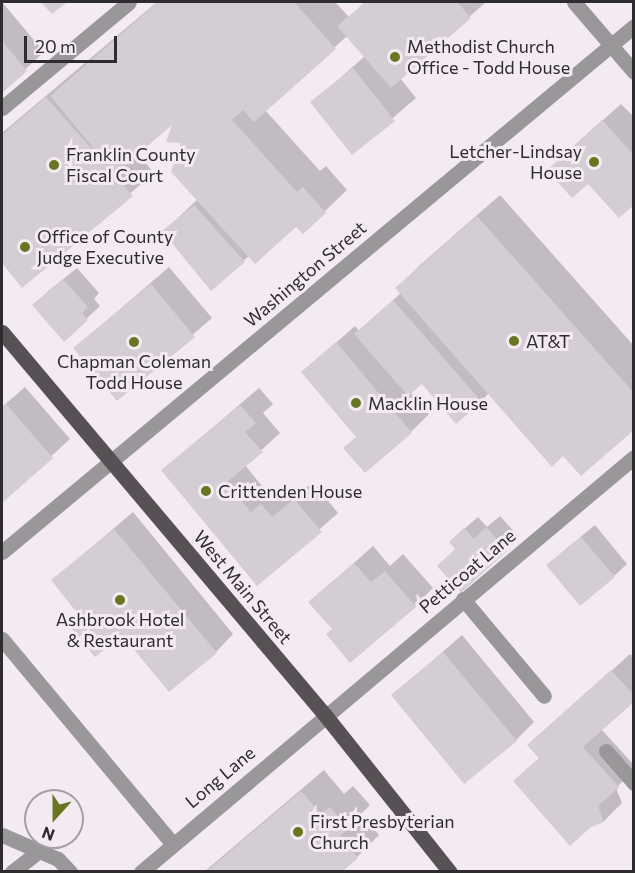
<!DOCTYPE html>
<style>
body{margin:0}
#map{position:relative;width:635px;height:873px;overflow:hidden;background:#f3eaf2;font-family:Commissioner,sans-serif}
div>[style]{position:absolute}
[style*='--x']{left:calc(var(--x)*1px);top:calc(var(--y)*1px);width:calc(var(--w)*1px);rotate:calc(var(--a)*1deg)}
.shadow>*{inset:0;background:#0003}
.building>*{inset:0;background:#d5cdd4}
.minor>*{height:15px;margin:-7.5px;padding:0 7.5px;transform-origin:7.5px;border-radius:7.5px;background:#9a979a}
.major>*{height:15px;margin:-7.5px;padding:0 7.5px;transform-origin:7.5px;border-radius:7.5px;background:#575156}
.dots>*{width:16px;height:16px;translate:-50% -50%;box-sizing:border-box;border:3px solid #f3eaf2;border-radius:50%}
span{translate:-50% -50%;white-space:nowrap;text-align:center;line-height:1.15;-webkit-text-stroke:6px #f3eaf2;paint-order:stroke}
.poi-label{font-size:18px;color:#2f2c2f}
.left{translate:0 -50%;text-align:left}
.right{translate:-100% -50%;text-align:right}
.street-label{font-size:18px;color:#2f2c2f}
.frame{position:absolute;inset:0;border:3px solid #2f2c2f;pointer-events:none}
.north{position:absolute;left:24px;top:789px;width:60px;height:60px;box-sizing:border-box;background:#f3eaf2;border:2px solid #a59ea4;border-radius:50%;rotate:201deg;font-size:16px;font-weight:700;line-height:24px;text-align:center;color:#2f2c2f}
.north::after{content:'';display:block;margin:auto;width:21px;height:27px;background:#687622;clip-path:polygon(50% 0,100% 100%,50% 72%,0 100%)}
.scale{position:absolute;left:24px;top:36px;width:93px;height:27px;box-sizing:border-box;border:3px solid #2f2c2f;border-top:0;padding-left:8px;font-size:18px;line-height:21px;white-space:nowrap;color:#2f2c2f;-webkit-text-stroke:4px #f3eaf2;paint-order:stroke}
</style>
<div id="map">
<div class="shadow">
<i style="clip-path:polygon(2px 2px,44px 52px,2px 91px)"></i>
<i style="clip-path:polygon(157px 2px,335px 2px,349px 17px,365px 2px,486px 2px,400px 78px,416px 98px,352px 153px,312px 103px,365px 56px,347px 36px,265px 110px,320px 171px,326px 166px,347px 190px,303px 232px,296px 225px,250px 255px,212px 289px,164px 231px,198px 199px,175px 121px,137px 153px,154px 173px,22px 286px,2px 260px,2px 133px)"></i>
<i style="clip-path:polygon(621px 104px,634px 117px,634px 203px,567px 152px)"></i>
<i style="clip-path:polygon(500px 195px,634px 346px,634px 428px,563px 454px,489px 393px,481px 401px,422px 382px,410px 392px,429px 414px,411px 432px,357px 436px,303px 372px,355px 326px,359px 331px,401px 293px,397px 288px,419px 266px)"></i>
<i style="clip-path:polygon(169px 267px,212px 318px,118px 399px,75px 348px)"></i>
<i style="clip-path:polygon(77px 268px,99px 293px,94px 299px,100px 306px,65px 339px,47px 292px)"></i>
<i style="clip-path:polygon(25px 387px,70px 439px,2px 501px,2px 407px)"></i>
<i style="clip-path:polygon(259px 388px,273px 404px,263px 413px,280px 433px,245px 465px,269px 495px,280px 487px,291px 500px,313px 482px,338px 513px,258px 583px,163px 470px)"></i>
<i style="clip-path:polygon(133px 512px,233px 634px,216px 652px,123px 633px,83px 618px,53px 580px)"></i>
<i style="clip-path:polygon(500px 516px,519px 537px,461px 591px,463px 530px,478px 517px,487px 527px)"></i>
<i style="clip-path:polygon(595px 525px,627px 564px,614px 576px,561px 553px)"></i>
<i style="clip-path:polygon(373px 546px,390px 566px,403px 554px,433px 588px,415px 606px,333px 628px,310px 602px)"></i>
<i style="clip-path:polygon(462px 635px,534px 722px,516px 740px,393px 695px)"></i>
<i style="clip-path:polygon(630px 654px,634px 657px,634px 700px,601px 729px,634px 765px,634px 770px,616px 788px,622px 803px,604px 821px,590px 826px,529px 745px)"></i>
<i style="clip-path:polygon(324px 770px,344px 794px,353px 786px,370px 805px,361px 814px,379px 835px,357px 857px,340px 872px,204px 872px)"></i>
</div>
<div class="building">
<i style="clip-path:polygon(41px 2px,67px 2px,52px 14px)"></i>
<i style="clip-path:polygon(158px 2px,294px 2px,336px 49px,254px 122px,243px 110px,232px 120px,297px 192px,303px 187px,326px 213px,303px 234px,296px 227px,255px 264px,171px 172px,181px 143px,166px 142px,172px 125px,115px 174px,50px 96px)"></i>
<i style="clip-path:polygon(366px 2px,457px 2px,471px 18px,391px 88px,337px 26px)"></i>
<i style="clip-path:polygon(2px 41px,27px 71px,2px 93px)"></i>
<i style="clip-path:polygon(353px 68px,395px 121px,352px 155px,310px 102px)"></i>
<i style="clip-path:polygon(46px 97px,133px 196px,22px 288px,2px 263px,2px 135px)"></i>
<i style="clip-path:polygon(602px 120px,634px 155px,634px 205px,619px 218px,588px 184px,572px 198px,547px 170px)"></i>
<i style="clip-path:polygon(194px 205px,245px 262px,211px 291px,162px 231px)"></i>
<i style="clip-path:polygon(477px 216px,634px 393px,634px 430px,581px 476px,563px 456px,552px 467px,395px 288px)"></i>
<i style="clip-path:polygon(63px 279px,88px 307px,82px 313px,88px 320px,64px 342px,32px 305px)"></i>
<i style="clip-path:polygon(151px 284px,195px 337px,117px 401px,73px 348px)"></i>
<i style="clip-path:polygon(393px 300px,482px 402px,456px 424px,422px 384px,408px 396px,354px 334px)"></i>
<i style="clip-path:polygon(336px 342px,412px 433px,365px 473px,343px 448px,356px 437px,301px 372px)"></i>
<i style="clip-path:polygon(6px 404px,53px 458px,2px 503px,2px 408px)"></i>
<i style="clip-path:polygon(240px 405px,256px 423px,245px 432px,263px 452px,226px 483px,251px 512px,261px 504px,272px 517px,294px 499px,322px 532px,257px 586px,161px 470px)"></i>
<i style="clip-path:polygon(486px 527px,507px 551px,461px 593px,437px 566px,455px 549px,449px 542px,464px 528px,474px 539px)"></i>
<i style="clip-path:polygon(114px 529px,217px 653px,169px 692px,122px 635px,95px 657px,71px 628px,82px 619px,51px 580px)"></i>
<i style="clip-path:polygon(581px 537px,615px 577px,580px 606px,546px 565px)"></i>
<i style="clip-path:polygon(354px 563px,371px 582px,385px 571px,416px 607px,350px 663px,326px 634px,332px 629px,308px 602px)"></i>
<i style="clip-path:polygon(443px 652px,517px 741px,464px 784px,391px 695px)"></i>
<i style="clip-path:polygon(611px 670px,634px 695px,634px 702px,583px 747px,619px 787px,598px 806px,604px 822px,591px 827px,570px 846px,513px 781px,539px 758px,527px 745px)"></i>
<i style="clip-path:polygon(301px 791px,321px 814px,330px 807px,349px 828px,340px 836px,358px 858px,342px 872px,206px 872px)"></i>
</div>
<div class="minor">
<i style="--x:574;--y:2;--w:92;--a:49.4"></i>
<i style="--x:2;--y:108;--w:165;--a:-39.8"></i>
<i style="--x:2;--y:552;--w:822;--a:-39.77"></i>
<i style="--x:463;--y:599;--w:126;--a:50.1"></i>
<i style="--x:2;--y:639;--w:266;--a:50.2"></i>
<i style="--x:606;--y:751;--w:43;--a:48.8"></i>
<i style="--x:2;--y:835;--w:61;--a:23.2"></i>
<i style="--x:58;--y:859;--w:18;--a:47"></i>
<i style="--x:12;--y:872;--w:34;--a:-38"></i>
<i style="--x:141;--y:872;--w:644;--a:-40.09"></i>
</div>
<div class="major">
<i style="--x:2;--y:332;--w:501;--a:49.86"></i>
<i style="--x:325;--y:715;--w:201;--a:51.5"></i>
</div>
<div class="dots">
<i style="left:395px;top:57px;background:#687622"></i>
<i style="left:594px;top:162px;background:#687622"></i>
<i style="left:54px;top:165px;background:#687622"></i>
<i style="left:25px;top:247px;background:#687622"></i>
<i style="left:514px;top:341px;background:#687622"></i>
<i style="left:134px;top:342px;background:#687622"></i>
<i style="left:356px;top:403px;background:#687622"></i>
<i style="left:206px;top:491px;background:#687622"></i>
<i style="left:120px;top:600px;background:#687622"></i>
<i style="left:298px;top:832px;background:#687622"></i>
</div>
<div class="poi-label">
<span class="left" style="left:407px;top:57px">Methodist Church<br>Office - Todd House</span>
<span class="right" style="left:582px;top:162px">Letcher-Lindsay<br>House</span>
<span class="left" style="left:66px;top:165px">Franklin County<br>Fiscal Court</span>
<span class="left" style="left:37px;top:247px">Office of County<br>Judge Executive</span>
<span class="left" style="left:526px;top:341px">AT&amp;T</span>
<span style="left:134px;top:372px">Chapman Coleman<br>Todd House</span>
<span class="left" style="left:368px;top:403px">Macklin House</span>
<span class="left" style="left:218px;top:491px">Crittenden House</span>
<span style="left:120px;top:630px">Ashbrook Hotel<br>&amp; Restaurant</span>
<span class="left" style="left:310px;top:832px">First Presbyterian<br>Church</span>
</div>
<div class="street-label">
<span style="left:305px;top:274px;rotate:-40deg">Washington Street</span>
<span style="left:467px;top:571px;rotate:-40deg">Petticoat Lane</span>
<span style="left:243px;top:587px;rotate:50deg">West Main Street</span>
<span style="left:220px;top:777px;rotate:-40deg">Long Lane</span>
</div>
<div class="frame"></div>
<div class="north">N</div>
<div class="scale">20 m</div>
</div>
